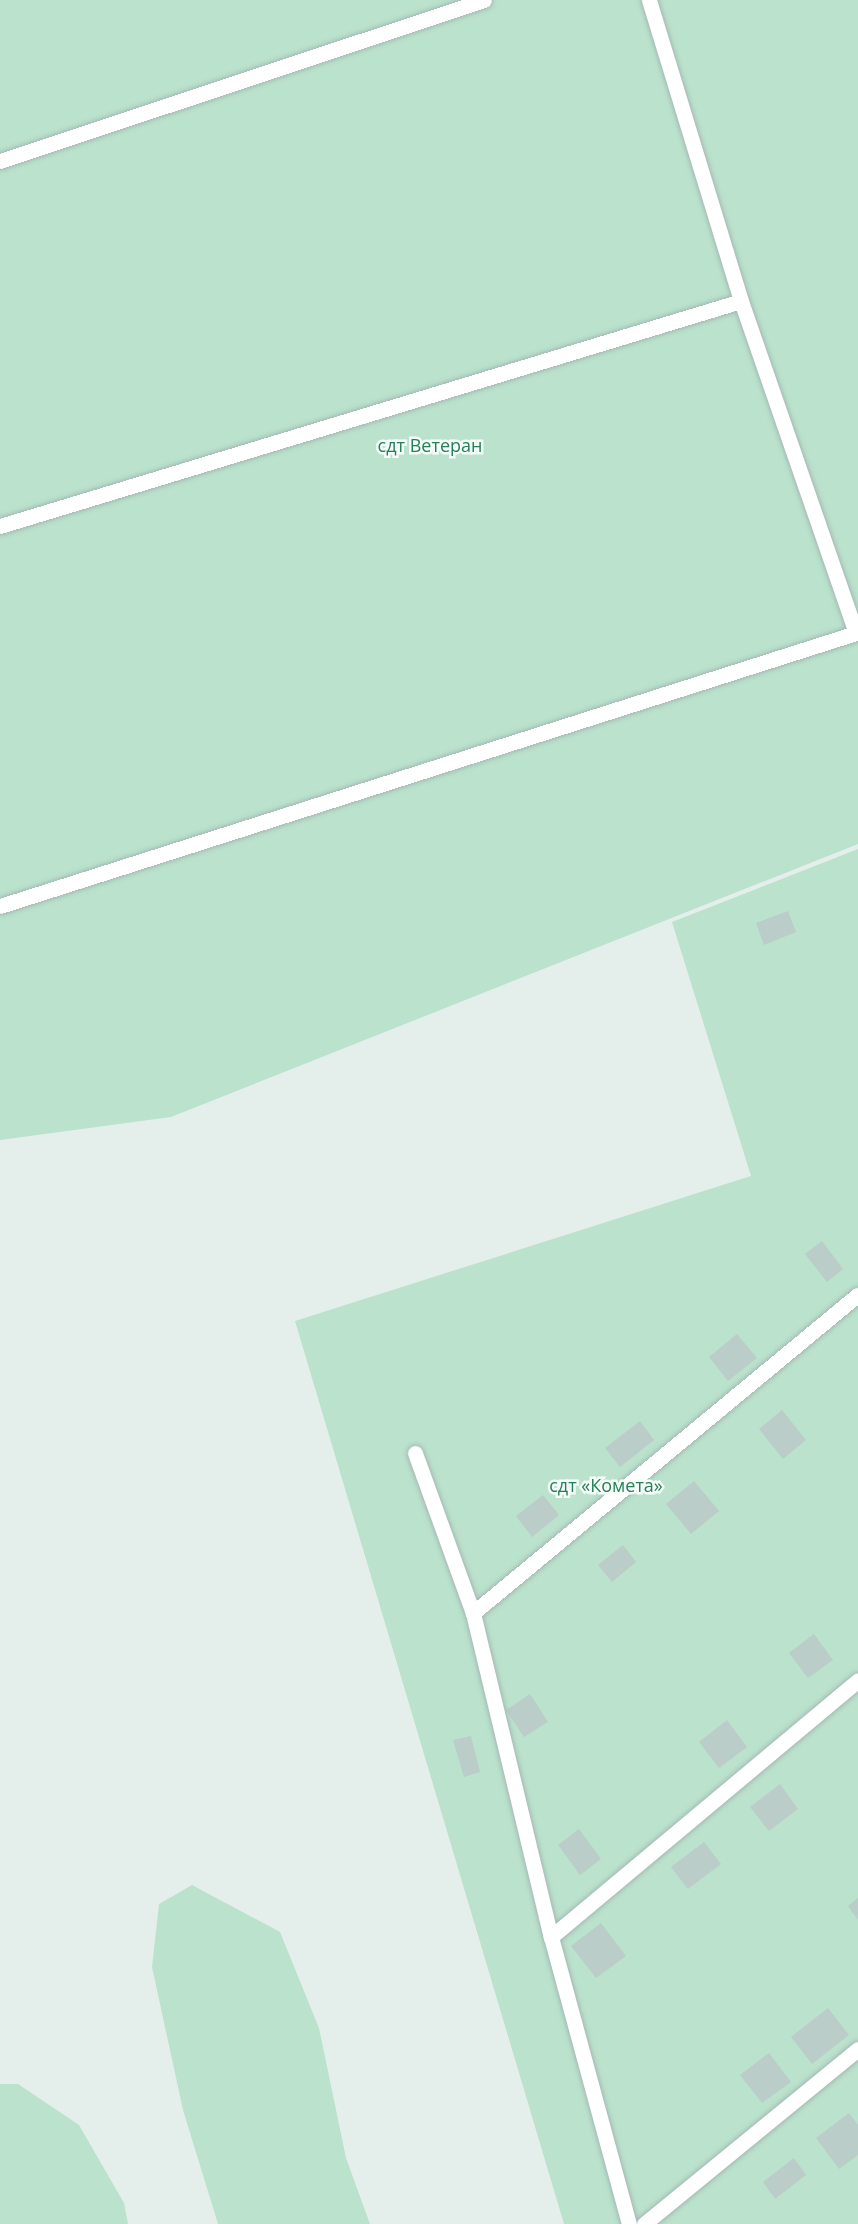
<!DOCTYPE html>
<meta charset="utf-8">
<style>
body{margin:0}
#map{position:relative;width:858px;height:2224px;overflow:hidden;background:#e4efec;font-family:"Open Sans",sans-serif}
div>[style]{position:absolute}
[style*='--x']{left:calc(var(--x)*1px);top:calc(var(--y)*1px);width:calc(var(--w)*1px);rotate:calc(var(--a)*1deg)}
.green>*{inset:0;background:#bae2cc}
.building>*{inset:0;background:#bbcdc9}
.roads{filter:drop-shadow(0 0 2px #a5b8b5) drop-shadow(0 0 2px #a5b8b5)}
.lane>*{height:15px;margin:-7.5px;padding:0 7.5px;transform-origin:7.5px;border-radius:7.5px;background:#fff}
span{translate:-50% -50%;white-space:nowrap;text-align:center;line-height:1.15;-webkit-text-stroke:5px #f5fbf9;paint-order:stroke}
.park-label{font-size:18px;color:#257f58}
</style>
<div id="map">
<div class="green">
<i style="clip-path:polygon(0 0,858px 0,858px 844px,171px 1117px,0 1140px)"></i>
<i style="clip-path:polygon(858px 849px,858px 2224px,564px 2224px,295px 1321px,751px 1176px,672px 922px)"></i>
<i style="clip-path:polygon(192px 1885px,280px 1932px,319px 2028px,346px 2158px,370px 2224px,218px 2224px,183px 2110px,152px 1967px,159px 1904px)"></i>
<i style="clip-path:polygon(0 2084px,18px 2084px,79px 2125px,124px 2203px,128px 2224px,0 2224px)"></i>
</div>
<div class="building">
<i style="clip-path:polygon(788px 911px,796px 932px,764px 945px,756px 923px)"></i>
<i style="clip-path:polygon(822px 1241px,843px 1269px,827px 1282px,805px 1254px)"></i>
<i style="clip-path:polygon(737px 1334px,757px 1358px,728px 1381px,709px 1357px)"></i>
<i style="clip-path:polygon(782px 1410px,806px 1440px,783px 1459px,759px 1429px)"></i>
<i style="clip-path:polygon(640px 1421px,654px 1440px,620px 1467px,605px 1448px)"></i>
<i style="clip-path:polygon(694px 1481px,719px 1511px,691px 1534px,666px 1504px)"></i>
<i style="clip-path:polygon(543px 1495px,559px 1515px,532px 1537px,516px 1516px)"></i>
<i style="clip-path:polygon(623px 1545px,636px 1562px,612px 1582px,598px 1565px)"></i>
<i style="clip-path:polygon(814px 1634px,833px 1660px,808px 1678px,789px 1653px)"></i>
<i style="clip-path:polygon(530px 1694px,548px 1722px,524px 1737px,506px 1710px)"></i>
<i style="clip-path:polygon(727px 1720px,747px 1747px,719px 1768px,699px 1742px)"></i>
<i style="clip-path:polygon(471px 1736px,480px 1772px,464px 1777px,453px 1740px)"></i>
<i style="clip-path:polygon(780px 1784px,798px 1809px,769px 1831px,750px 1807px)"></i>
<i style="clip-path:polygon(579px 1829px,601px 1859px,580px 1875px,558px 1845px)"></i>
<i style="clip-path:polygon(704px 1842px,721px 1864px,688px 1889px,671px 1867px)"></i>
<i style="clip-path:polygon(858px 1898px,858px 1920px,848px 1906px)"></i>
<i style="clip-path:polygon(601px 1923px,626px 1956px,596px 1978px,571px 1946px)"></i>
<i style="clip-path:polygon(828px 2008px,849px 2035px,812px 2064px,791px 2037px)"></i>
<i style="clip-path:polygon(769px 2053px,791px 2082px,762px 2103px,740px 2075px)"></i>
<i style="clip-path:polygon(849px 2113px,858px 2125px,858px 2155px,839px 2169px,816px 2138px)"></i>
<i style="clip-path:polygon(794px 2158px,806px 2175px,775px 2199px,763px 2182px)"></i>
</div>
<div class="roads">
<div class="lane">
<i style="--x:649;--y:0;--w:315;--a:73"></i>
<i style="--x:0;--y:161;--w:510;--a:-18.4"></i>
<i style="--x:0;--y:526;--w:774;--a:-16.89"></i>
<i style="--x:741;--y:301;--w:351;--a:70.9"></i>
<i style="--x:856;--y:633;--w:898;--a:162.31"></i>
<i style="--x:415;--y:1453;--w:170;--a:70.1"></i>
<i style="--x:473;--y:1613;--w:333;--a:76.5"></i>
<i style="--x:551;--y:1937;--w:297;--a:74.8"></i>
<i style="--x:473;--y:1613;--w:499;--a:-39.6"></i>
<i style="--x:551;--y:1937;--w:400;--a:-39.9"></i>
<i style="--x:644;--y:2224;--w:276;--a:-39.3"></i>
</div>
</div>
<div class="park-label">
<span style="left:430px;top:445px">сдт Ветеран</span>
<span style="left:606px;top:1485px">сдт «Комета»</span>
</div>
</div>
